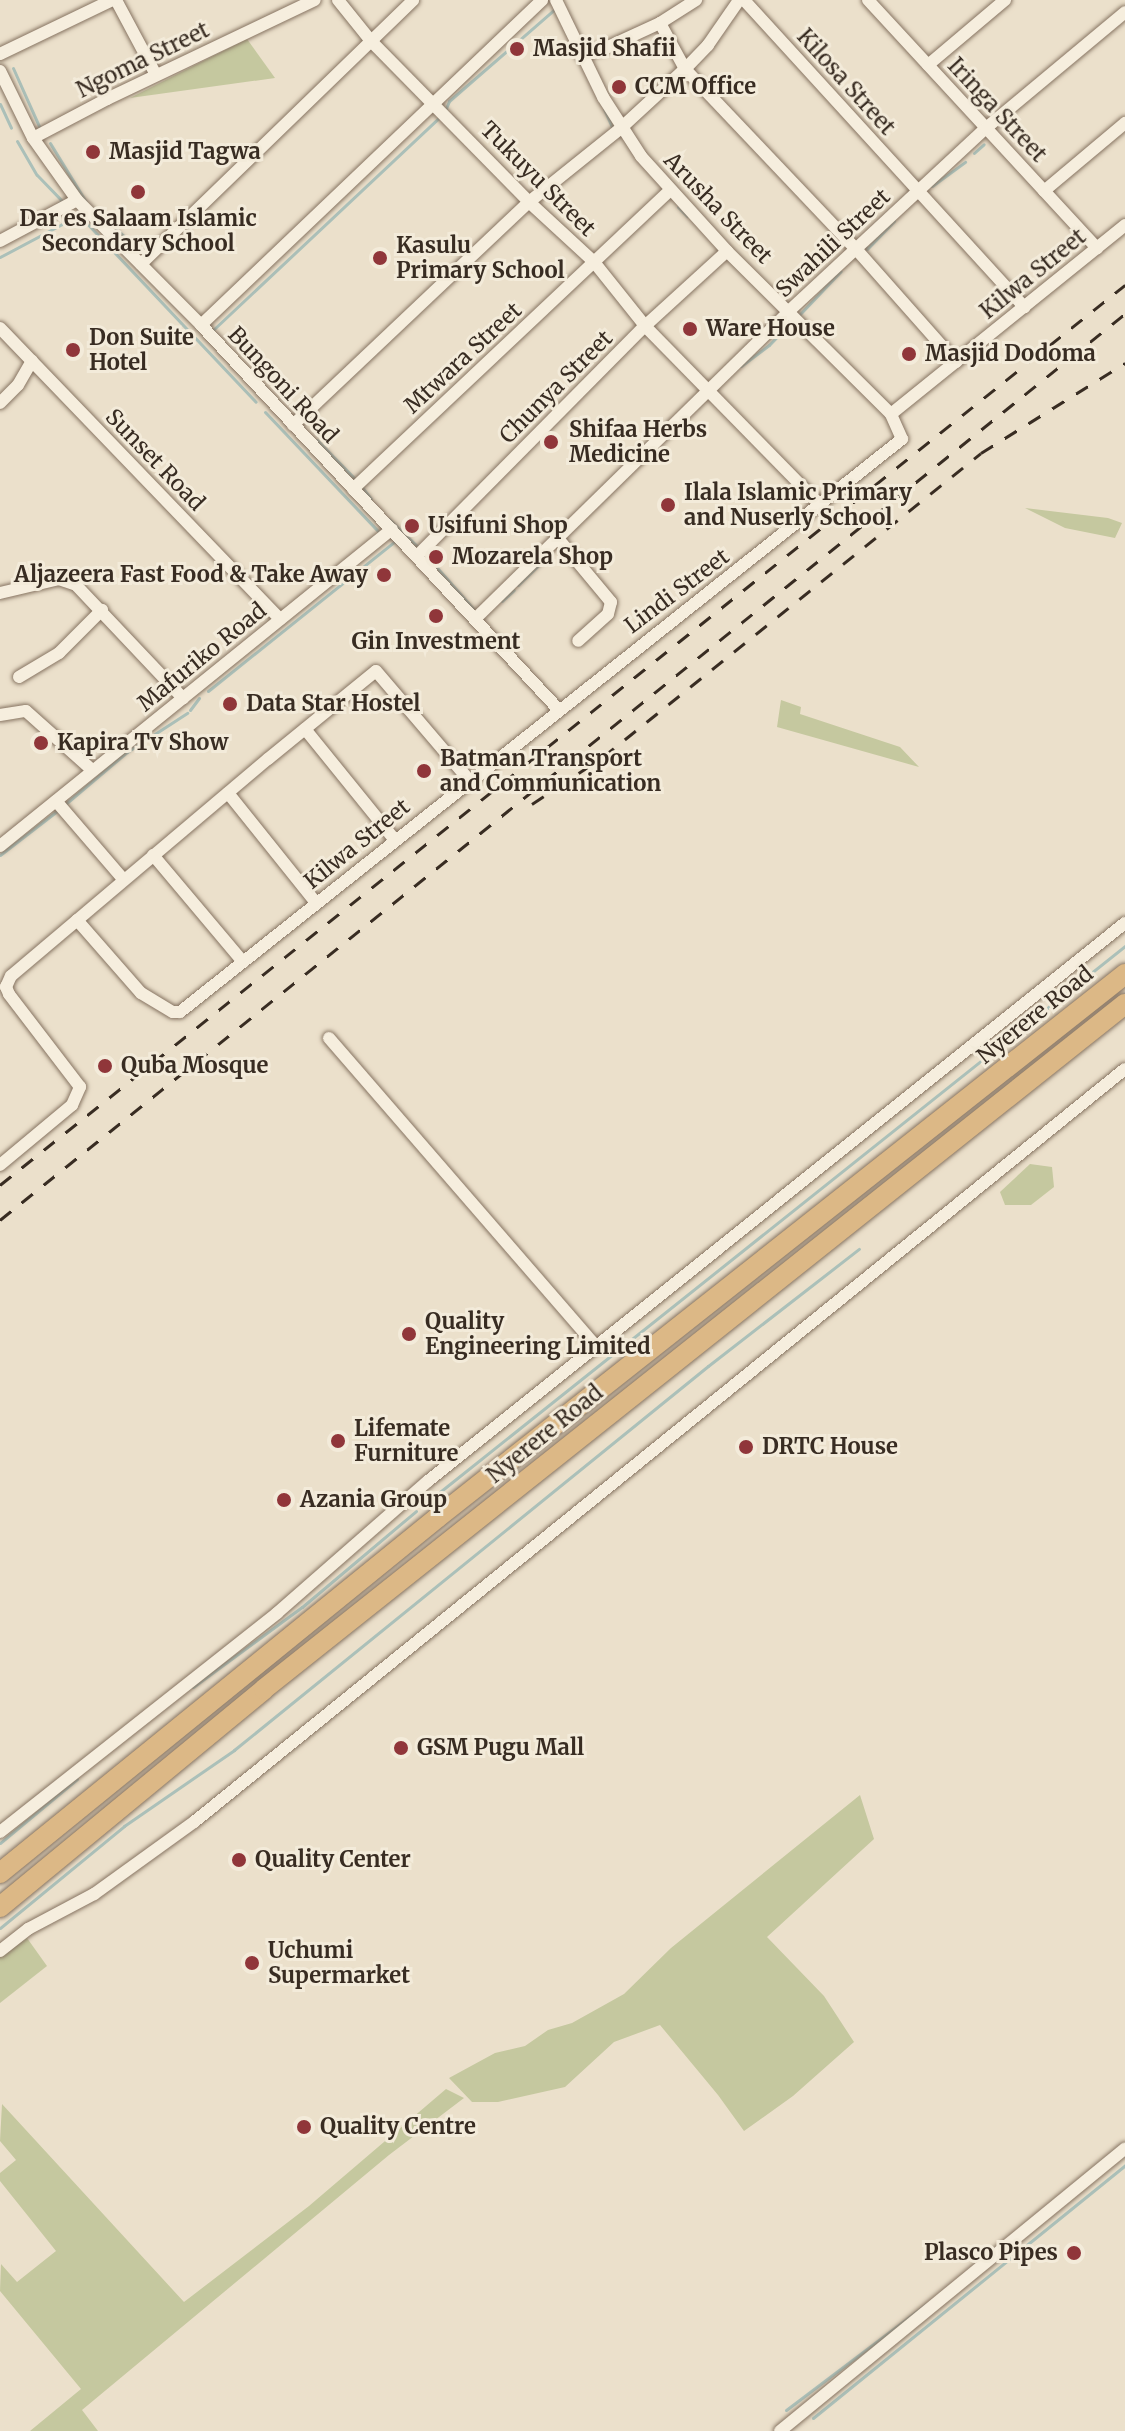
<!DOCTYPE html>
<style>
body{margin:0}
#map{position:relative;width:1125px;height:2431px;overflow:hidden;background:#ebe0cb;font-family:Merriweather,serif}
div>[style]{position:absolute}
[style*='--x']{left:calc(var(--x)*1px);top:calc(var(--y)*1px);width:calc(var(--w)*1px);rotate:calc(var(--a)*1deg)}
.green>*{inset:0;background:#c5c89f}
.stream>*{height:3px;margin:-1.5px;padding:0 1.5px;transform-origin:1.5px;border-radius:1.5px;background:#abc0b9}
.roads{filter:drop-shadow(0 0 2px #867361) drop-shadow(0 0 2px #867361)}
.minor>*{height:12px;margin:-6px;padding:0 6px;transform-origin:6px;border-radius:6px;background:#f6eede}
.trunk>*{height:20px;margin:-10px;padding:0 10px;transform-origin:10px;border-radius:10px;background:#dcb886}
.rail>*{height:3px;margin-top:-1.5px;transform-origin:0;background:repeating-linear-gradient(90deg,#382c22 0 14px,transparent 0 28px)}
.dots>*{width:22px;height:22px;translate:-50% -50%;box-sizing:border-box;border:4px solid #f3ebda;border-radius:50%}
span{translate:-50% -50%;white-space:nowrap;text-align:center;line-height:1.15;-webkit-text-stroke:6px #f3ebda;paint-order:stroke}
.poi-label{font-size:22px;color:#382c22;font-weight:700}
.left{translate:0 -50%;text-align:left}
.right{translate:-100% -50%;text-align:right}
.street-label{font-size:22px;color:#382c22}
</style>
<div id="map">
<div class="green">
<i style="clip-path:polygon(247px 39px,275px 78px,130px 98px)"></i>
<i style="clip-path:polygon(1025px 508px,1108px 518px,1122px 523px,1115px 538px,1065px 528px)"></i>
<i style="clip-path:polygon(781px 700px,801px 707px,800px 714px,900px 747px,919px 767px,777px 727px)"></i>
<i style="clip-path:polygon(1030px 1164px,1052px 1167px,1054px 1187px,1031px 1205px,1005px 1205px,1000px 1192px)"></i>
<i style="clip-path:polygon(860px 1795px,874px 1839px,767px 1937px,824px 1996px,854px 2042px,793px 2096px,744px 2131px,718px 2095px,660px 2025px,614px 2042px,565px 2087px,498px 2102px,472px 2102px,449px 2078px,495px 2053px,525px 2046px,548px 2030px,572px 2023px,624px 1994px,671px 1948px)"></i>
<i style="clip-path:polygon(27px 1938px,47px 1966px,0 2003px,0 1957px)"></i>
<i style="clip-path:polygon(446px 2089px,464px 2098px,389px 2155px,82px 2410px,98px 2431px,30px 2431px,81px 2389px,0 2291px,1px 2264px,17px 2282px,56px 2251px,0 2181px,0 2173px,16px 2160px,0 2141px,2px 2104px,184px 2302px,309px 2206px)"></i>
</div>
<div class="stream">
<i style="--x:13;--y:68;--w:64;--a:65.9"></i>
<i style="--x:0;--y:104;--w:26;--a:65"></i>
<i style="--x:604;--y:109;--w:20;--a:66"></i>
<i style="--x:444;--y:113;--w:13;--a:-67"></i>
<i style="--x:449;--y:101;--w:140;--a:-41"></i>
<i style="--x:1001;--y:125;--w:13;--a:-48"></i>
<i style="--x:17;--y:141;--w:39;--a:60"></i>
<i style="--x:37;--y:175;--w:36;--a:46"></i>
<i style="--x:62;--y:201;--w:5;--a:143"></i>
<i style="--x:50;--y:143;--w:69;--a:58.6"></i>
<i style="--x:974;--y:153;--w:13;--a:-42"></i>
<i style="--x:932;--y:186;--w:41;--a:-36"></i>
<i style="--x:678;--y:207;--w:13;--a:45"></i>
<i style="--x:103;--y:218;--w:49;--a:40.9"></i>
<i style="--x:865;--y:245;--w:4;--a:63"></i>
<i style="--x:867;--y:249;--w:39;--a:-46"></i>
<i style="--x:0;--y:257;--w:89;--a:-28"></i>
<i style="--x:79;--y:215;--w:257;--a:46.6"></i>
<i style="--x:800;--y:314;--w:59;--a:-46.4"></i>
<i style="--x:214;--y:329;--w:308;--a:-43.2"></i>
<i style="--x:741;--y:366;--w:35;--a:-37"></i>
<i style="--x:769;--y:345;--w:33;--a:-46"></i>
<i style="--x:265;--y:412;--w:167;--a:46.5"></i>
<i style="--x:317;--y:440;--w:56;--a:45.7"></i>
<i style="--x:361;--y:486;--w:16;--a:52"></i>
<i style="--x:389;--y:519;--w:40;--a:44"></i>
<i style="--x:424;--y:553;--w:80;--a:48.5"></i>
<i style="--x:518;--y:585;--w:47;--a:-44.1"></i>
<i style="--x:502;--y:601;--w:16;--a:-43"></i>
<i style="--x:208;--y:691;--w:240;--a:-38.7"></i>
<i style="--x:190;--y:710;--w:15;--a:-53"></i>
<i style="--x:63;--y:806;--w:84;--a:-40.2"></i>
<i style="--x:127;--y:752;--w:72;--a:-33"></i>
<i style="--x:0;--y:855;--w:72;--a:-37.7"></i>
<i style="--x:436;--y:1495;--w:881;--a:-38.55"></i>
<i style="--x:193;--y:1687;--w:135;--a:-36.3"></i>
<i style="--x:302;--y:1607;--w:149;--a:-40.1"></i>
<i style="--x:0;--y:1843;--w:100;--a:-39.7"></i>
<i style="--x:0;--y:1928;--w:161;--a:-39.4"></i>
<i style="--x:124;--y:1826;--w:134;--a:-34.6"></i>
<i style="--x:234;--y:1750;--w:610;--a:-39.01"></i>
<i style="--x:708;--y:1366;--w:191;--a:-37.8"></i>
<i style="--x:786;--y:2410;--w:176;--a:-37.1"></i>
<i style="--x:813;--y:2418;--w:402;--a:-39"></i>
</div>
<div class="roads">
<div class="minor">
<i style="--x:116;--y:0;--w:85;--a:61.9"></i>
<i style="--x:338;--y:0;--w:53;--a:51.2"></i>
<i style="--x:371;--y:41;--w:226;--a:45.5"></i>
<i style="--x:529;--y:202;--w:88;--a:42.7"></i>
<i style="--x:594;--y:262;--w:82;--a:51.4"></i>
<i style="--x:645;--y:326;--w:252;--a:45.6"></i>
<i style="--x:744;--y:0;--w:416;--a:47.6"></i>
<i style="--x:868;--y:0;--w:338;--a:47.3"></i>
<i style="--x:660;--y:23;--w:52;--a:61.5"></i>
<i style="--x:685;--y:69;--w:248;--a:46.5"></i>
<i style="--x:856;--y:249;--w:151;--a:48.5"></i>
<i style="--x:0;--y:54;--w:124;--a:-25.7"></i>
<i style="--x:581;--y:55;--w:28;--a:-17"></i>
<i style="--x:608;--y:47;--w:57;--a:-24.8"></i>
<i style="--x:660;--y:23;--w:43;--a:-32.6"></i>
<i style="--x:928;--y:65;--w:101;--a:-40.2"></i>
<i style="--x:0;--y:71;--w:75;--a:63.8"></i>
<i style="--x:33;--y:138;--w:76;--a:54.6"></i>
<i style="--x:77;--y:200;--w:176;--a:45.2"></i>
<i style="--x:201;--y:325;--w:526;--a:47.08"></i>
<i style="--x:33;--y:138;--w:84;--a:-27.8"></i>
<i style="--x:107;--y:99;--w:230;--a:-25.5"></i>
<i style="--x:1044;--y:191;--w:106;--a:-40"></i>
<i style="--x:0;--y:241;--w:87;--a:-28"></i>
<i style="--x:141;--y:264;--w:379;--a:-44.1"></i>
<i style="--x:201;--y:325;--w:471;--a:-43.6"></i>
<i style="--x:0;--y:328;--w:404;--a:46.1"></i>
<i style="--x:0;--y:403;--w:25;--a:-45"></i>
<i style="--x:18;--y:385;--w:28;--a:-60"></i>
<i style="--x:891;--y:414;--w:301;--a:-38.9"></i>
<i style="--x:293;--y:425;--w:325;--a:-43.4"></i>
<i style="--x:529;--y:202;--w:118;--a:-38.8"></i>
<i style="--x:621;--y:128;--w:87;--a:-42.7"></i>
<i style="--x:685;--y:69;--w:33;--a:-46"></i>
<i style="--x:708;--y:45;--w:55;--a:-55.4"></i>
<i style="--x:353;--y:489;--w:436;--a:-43.3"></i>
<i style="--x:556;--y:536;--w:86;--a:50.2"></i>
<i style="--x:611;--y:602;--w:12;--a:104"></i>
<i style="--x:608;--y:614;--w:40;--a:138"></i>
<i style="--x:417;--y:556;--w:324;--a:-45.3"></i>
<i style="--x:645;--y:326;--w:111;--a:-42.4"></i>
<i style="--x:0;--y:593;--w:61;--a:-13.3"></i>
<i style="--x:59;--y:579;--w:18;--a:19"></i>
<i style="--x:76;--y:585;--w:156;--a:46.6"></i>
<i style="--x:476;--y:618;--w:440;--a:-44.4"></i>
<i style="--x:790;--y:310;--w:267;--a:-42.9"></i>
<i style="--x:986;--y:128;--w:181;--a:-39.8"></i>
<i style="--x:19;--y:677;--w:47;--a:-31"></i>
<i style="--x:59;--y:653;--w:61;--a:-45"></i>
<i style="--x:0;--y:715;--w:26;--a:-9"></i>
<i style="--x:26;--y:711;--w:89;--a:41.8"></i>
<i style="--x:305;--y:729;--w:143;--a:51"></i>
<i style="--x:228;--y:793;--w:141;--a:51.3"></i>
<i style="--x:56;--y:801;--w:103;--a:49.3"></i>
<i style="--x:0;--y:846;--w:504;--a:-38.96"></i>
<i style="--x:153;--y:855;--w:140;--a:49.9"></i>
<i style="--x:77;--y:920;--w:97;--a:48.8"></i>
<i style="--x:141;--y:993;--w:37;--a:31"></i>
<i style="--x:173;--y:1012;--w:7;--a:0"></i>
<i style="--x:180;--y:1012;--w:922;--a:-38.44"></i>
<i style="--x:902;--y:439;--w:27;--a:-114"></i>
<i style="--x:891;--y:414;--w:231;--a:-135.2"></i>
<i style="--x:727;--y:251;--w:128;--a:-132.2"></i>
<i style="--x:641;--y:156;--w:70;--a:-122.8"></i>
<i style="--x:603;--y:97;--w:108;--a:-115.9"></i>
<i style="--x:329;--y:1038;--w:408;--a:49.1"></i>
<i style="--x:0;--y:1165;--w:94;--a:-39.8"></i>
<i style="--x:72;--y:1105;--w:20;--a:-66"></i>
<i style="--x:80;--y:1087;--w:117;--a:-127.4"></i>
<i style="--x:9;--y:994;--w:8;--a:-113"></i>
<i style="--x:6;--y:987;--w:12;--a:-66"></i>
<i style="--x:11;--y:976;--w:336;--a:-40.2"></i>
<i style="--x:268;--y:759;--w:139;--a:-39.2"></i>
<i style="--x:376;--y:671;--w:143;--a:49.5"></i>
<i style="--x:0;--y:1832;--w:353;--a:-38.3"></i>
<i style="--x:277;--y:1613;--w:201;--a:-41.2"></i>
<i style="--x:428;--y:1481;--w:893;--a:-38.68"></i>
<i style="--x:0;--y:1951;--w:36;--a:-38"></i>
<i style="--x:28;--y:1929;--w:75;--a:-27.9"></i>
<i style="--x:94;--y:1894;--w:123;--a:-35.8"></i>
<i style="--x:194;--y:1822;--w:1197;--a:-38.97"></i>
<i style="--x:780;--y:2431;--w:446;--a:-39.3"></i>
</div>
<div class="trunk">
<i style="--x:0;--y:1873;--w:563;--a:-39.09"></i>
<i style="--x:437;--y:1518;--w:877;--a:-38.33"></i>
<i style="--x:0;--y:1907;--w:342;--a:-39.5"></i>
<i style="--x:264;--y:1689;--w:1100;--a:-38.51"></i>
</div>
</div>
<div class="rail">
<i style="--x:532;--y:804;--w:85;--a:-33.5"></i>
<i style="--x:603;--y:757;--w:485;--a:-38.8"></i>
<i style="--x:981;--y:453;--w:170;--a:-32"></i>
<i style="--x:0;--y:1185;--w:1441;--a:-38.66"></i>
<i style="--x:0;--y:1220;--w:1444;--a:-38.85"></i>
</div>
<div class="dots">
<i style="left:517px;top:49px;background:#90363a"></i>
<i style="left:619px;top:87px;background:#90363a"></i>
<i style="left:93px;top:152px;background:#90363a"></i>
<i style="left:138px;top:192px;background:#90363a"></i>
<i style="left:380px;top:258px;background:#90363a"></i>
<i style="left:690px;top:329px;background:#90363a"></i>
<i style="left:73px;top:350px;background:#90363a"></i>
<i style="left:909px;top:354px;background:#90363a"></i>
<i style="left:551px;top:442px;background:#90363a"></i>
<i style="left:668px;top:505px;background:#90363a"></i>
<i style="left:412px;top:526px;background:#90363a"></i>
<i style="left:436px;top:557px;background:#90363a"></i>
<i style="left:384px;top:575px;background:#90363a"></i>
<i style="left:436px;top:616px;background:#90363a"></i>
<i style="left:230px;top:704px;background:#90363a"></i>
<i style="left:41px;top:743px;background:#90363a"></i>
<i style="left:424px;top:771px;background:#90363a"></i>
<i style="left:105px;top:1066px;background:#90363a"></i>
<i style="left:409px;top:1334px;background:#90363a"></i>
<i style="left:338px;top:1441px;background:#90363a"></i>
<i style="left:746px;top:1447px;background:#90363a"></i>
<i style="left:284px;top:1500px;background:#90363a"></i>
<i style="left:401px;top:1748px;background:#90363a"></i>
<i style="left:239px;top:1860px;background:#90363a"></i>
<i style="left:252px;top:1963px;background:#90363a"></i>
<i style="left:304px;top:2127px;background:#90363a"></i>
<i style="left:1074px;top:2253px;background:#90363a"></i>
</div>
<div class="poi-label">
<span class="left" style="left:533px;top:49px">Masjid Shafii</span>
<span class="left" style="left:635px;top:87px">CCM Office</span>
<span class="left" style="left:109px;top:152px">Masjid Tagwa</span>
<span style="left:138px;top:231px">Dar es Salaam Islamic<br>Secondary School</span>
<span class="left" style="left:396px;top:258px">Kasulu<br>Primary School</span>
<span class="left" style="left:706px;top:329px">Ware House</span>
<span class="left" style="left:89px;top:350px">Don Suite<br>Hotel</span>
<span class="left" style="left:925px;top:354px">Masjid Dodoma</span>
<span class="left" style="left:569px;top:442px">Shifaa Herbs<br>Medicine</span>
<span class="left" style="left:684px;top:505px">Ilala Islamic Primary<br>and Nuserly School</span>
<span class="left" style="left:428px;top:526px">Usifuni Shop</span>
<span class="left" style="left:452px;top:557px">Mozarela Shop</span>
<span class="right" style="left:368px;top:575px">Aljazeera Fast Food &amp; Take Away</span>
<span style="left:436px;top:642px">Gin Investment</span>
<span class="left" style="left:246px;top:704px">Data Star Hostel</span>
<span class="left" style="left:57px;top:743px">Kapira Tv Show</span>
<span class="left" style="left:440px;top:771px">Batman Transport<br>and Communication</span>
<span class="left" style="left:121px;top:1066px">Quba Mosque</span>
<span class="left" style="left:425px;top:1334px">Quality<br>Engineering Limited</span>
<span class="left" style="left:354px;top:1441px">Lifemate<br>Furniture</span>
<span class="left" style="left:762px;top:1447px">DRTC House</span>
<span class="left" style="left:300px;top:1500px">Azania Group</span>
<span class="left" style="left:417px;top:1748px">GSM Pugu Mall</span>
<span class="left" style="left:255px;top:1860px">Quality Center</span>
<span class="left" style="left:268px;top:1963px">Uchumi<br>Supermarket</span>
<span class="left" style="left:320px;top:2127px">Quality Centre</span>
<span class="right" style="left:1058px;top:2253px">Plasco Pipes</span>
</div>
<div class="street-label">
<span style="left:143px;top:60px;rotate:-26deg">Ngoma Street</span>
<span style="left:846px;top:82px;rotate:48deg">Kilosa Street</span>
<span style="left:997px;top:110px;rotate:47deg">Iringa Street</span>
<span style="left:538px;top:179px;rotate:45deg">Tukuyu Street</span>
<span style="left:718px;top:208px;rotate:46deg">Arusha Street</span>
<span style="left:833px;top:243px;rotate:-43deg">Swahili Street</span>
<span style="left:1033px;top:274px;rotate:-39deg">Kilwa Street</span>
<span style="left:463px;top:358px;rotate:-43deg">Mtwara Street</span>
<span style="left:283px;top:385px;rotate:47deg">Bungoni Road</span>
<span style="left:556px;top:387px;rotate:-45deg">Chunya Street</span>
<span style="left:155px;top:460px;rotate:46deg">Sunset Road</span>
<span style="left:677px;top:591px;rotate:-37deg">Lindi Street</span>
<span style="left:202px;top:657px;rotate:-39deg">Mafuriko Road</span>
<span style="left:357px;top:844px;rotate:-39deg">Kilwa Street</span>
<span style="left:1035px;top:1015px;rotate:-39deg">Nyerere Road</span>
<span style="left:545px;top:1434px;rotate:-39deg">Nyerere Road</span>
</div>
</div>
